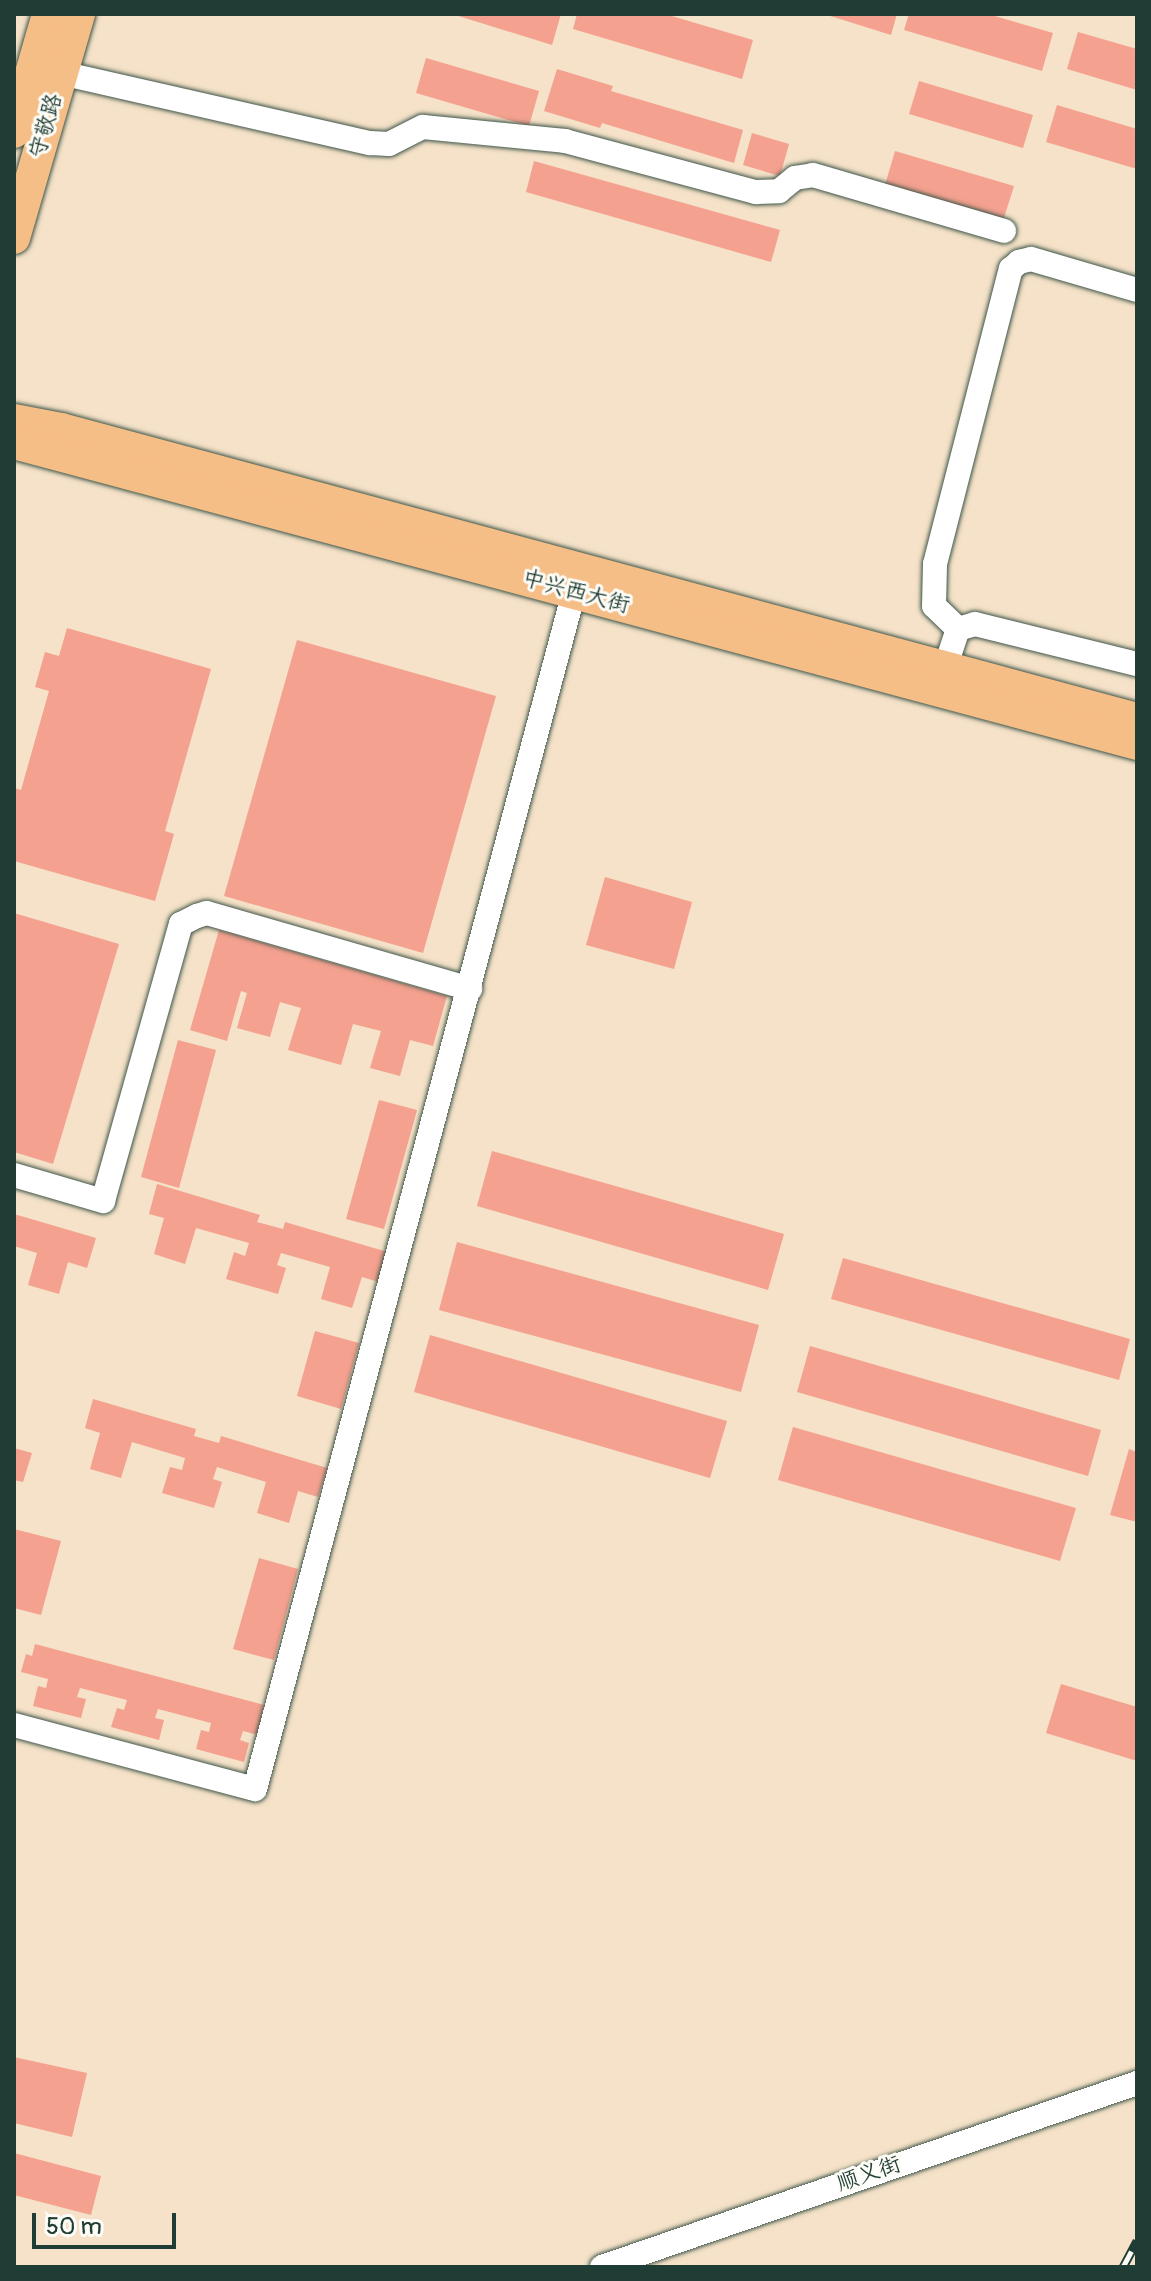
<!DOCTYPE html>
<meta charset="utf-8">
<style>
body{margin:0}
#map{position:relative;width:1151px;height:2281px;overflow:hidden;background:#f5e2c8;font-family:Pangolin,"LXGW WenKai TC",sans-serif}
div>[style]{position:absolute}
[style*='--x']{left:calc(var(--x)*1px);top:calc(var(--y)*1px);width:calc(var(--w)*1px);rotate:calc(var(--a)*1deg)}
.building>*{inset:0;background:#f4a18f}
.roads{filter:drop-shadow(0 0 2px #3f564a) drop-shadow(0 0 2px #3f564a)}
.minor>*{height:24px;margin:-12px;padding:0 12px;transform-origin:12px;border-radius:12px;background:#fff}
.major>*{height:32px;margin:-16px;padding:0 16px;transform-origin:16px;border-radius:16px;background:#f6be87}
.rail>*{height:9px;margin-top:-4.5px;transform-origin:0;background:repeating-linear-gradient(90deg,#fdfcf7 0 18px,#1f3d34 0 36px);box-sizing:border-box;border-block:2px solid #1f3d34}
span{translate:-50% -50%;white-space:nowrap;text-align:center;line-height:1.15;-webkit-text-stroke:6px #fdfcf7;paint-order:stroke}
.street-label{font-size:22px;color:#1f3d34}
.frame{position:absolute;inset:0;border:16px solid #1f3d34;pointer-events:none}
.scale{position:absolute;left:32px;top:2213px;width:144px;height:36px;box-sizing:border-box;border:4px solid #1f3d34;border-top:0;padding-left:10px;font-size:24px;line-height:28px;white-space:nowrap;color:#1f3d34;-webkit-text-stroke:6px #fdfcf7;paint-order:stroke}
</style>
<div id="map">
<div class="building">
<i style="clip-path:polygon(452px 14px,561px 14px,552px 45px)"></i>
<i style="clip-path:polygon(577px 14px,665px 14px,753px 40px,742px 79px,573px 29px)"></i>
<i style="clip-path:polygon(824px 14px,897px 14px,891px 35px)"></i>
<i style="clip-path:polygon(909px 14px,988px 14px,1053px 33px,1042px 71px,904px 30px)"></i>
<i style="clip-path:polygon(1078px 32px,1137px 49px,1137px 90px,1067px 69px)"></i>
<i style="clip-path:polygon(426px 58px,539px 91px,529px 126px,416px 93px)"></i>
<i style="clip-path:polygon(557px 69px,613px 86px,611px 91px,743px 130px,734px 163px,602px 123px,600px 128px,544px 111px)"></i>
<i style="clip-path:polygon(919px 81px,1033px 115px,1023px 148px,909px 114px)"></i>
<i style="clip-path:polygon(1057px 105px,1137px 129px,1137px 169px,1046px 142px)"></i>
<i style="clip-path:polygon(752px 133px,789px 144px,780px 176px,743px 165px)"></i>
<i style="clip-path:polygon(895px 151px,1014px 186px,1003px 221px,885px 185px)"></i>
<i style="clip-path:polygon(534px 161px,780px 230px,771px 262px,526px 192px)"></i>
<i style="clip-path:polygon(67px 628px,211px 669px,165px 831px,174px 834px,155px 901px,14px 861px,14px 788px,21px 790px,49px 691px,35px 687px,45px 652px,59px 656px)"></i>
<i style="clip-path:polygon(297px 640px,496px 696px,423px 953px,224px 896px)"></i>
<i style="clip-path:polygon(605px 877px,692px 902px,674px 969px,586px 945px)"></i>
<i style="clip-path:polygon(14px 913px,119px 944px,53px 1164px,14px 1152px)"></i>
<i style="clip-path:polygon(219px 930px,447px 996px,433px 1046px,410px 1040px,400px 1076px,370px 1068px,381px 1031px,353px 1024px,341px 1065px,288px 1050px,301px 1008px,280px 1002px,270px 1037px,237px 1028px,247px 993px,241px 991px,227px 1041px,190px 1030px)"></i>
<i style="clip-path:polygon(178px 1040px,216px 1050px,179px 1188px,141px 1177px)"></i>
<i style="clip-path:polygon(379px 1100px,417px 1110px,384px 1229px,346px 1219px)"></i>
<i style="clip-path:polygon(492px 1151px,784px 1234px,768px 1290px,477px 1206px)"></i>
<i style="clip-path:polygon(157px 1184px,260px 1215px,257px 1222px,283px 1229px,285px 1222px,391px 1253px,382px 1283px,362px 1277px,352px 1308px,321px 1299px,330px 1267px,281px 1253px,277px 1265px,286px 1268px,278px 1294px,226px 1279px,234px 1252px,245px 1256px,249px 1243px,196px 1228px,185px 1264px,154px 1254px,164px 1218px,149px 1214px)"></i>
<i style="clip-path:polygon(14px 1214px,96px 1238px,87px 1268px,68px 1262px,59px 1294px,28px 1285px,37px 1253px,14px 1246px)"></i>
<i style="clip-path:polygon(457px 1242px,759px 1325px,741px 1392px,439px 1310px)"></i>
<i style="clip-path:polygon(843px 1258px,1130px 1339px,1119px 1380px,831px 1299px)"></i>
<i style="clip-path:polygon(315px 1331px,359px 1343px,341px 1409px,297px 1396px)"></i>
<i style="clip-path:polygon(430px 1335px,727px 1421px,710px 1478px,414px 1392px)"></i>
<i style="clip-path:polygon(810px 1346px,1101px 1430px,1088px 1476px,797px 1392px)"></i>
<i style="clip-path:polygon(93px 1399px,196px 1429px,194px 1436px,219px 1443px,221px 1436px,327px 1468px,318px 1497px,298px 1491px,289px 1523px,257px 1513px,266px 1482px,217px 1467px,213px 1479px,222px 1482px,214px 1508px,162px 1493px,170px 1467px,182px 1470px,185px 1458px,132px 1442px,121px 1478px,90px 1469px,100px 1433px,85px 1428px)"></i>
<i style="clip-path:polygon(793px 1427px,1076px 1508px,1060px 1561px,778px 1480px)"></i>
<i style="clip-path:polygon(14px 1448px,32px 1453px,23px 1482px,14px 1480px)"></i>
<i style="clip-path:polygon(1129px 1449px,1137px 1452px,1137px 1522px,1110px 1515px)"></i>
<i style="clip-path:polygon(14px 1529px,61px 1541px,41px 1615px,14px 1608px)"></i>
<i style="clip-path:polygon(259px 1558px,298px 1569px,274px 1660px,233px 1649px)"></i>
<i style="clip-path:polygon(35px 1644px,264px 1705px,261px 1717px,267px 1719px,262px 1736px,243px 1731px,240px 1740px,249px 1743px,244px 1762px,196px 1749px,201px 1730px,209px 1732px,211px 1723px,158px 1709px,155px 1718px,164px 1720px,159px 1740px,111px 1727px,117px 1708px,124px 1710px,127px 1700px,80px 1688px,77px 1697px,86px 1699px,81px 1718px,33px 1706px,38px 1686px,46px 1688px,48px 1679px,21px 1672px,26px 1654px,32px 1656px)"></i>
<i style="clip-path:polygon(1061px 1684px,1137px 1707px,1137px 1761px,1046px 1733px)"></i>
<i style="clip-path:polygon(14px 2057px,87px 2073px,72px 2137px,14px 2123px)"></i>
<i style="clip-path:polygon(14px 2153px,101px 2176px,91px 2215px,14px 2195px)"></i>
</div>
<div class="roads">
<div class="minor">
<i style="--x:61;--y:73;--w:317;--a:12.8"></i>
<i style="--x:370;--y:143;--w:19;--a:3"></i>
<i style="--x:389;--y:144;--w:38;--a:-27"></i>
<i style="--x:423;--y:127;--w:143;--a:5.6"></i>
<i style="--x:565;--y:141;--w:198;--a:15"></i>
<i style="--x:756;--y:192;--w:23;--a:-2"></i>
<i style="--x:779;--y:191;--w:21;--a:-39"></i>
<i style="--x:795;--y:178;--w:18;--a:-9"></i>
<i style="--x:813;--y:175;--w:199;--a:16.3"></i>
<i style="--x:958;--y:629;--w:33;--a:-136"></i>
<i style="--x:934;--y:606;--w:42;--a:-88.6"></i>
<i style="--x:935;--y:564;--w:305;--a:-75.6"></i>
<i style="--x:1011;--y:269;--w:11;--a:-41"></i>
<i style="--x:1019;--y:262;--w:12;--a:-14"></i>
<i style="--x:1031;--y:259;--w:110;--a:16.3"></i>
<i style="--x:945;--y:668;--w:41;--a:-71.6"></i>
<i style="--x:958;--y:629;--w:18;--a:-16"></i>
<i style="--x:975;--y:624;--w:167;--a:13.9"></i>
<i style="--x:14;--y:1175;--w:93;--a:16.3"></i>
<i style="--x:103;--y:1201;--w:288;--a:-74.3"></i>
<i style="--x:181;--y:924;--w:18;--a:-27"></i>
<i style="--x:197;--y:916;--w:10;--a:-17"></i>
<i style="--x:207;--y:913;--w:274;--a:16.1"></i>
<i style="--x:14;--y:1725;--w:249;--a:14.9"></i>
<i style="--x:255;--y:1789;--w:1239;--a:-75.08"></i>
<i style="--x:602;--y:2267;--w:566;--a:-18.98"></i>
</div>
<div class="major">
<i style="--x:14;--y:132;--w:123;--a:-73.9"></i>
<i style="--x:14;--y:238;--w:233;--a:-73.8"></i>
<i style="--x:14;--y:420;--w:48;--a:10.8"></i>
<i style="--x:61;--y:429;--w:1114;--a:15.08"></i>
<i style="--x:14;--y:443;--w:1163;--a:15"></i>
</div>
</div>
<div class="rail">
<i style="--x:1123;--y:2267;--w:30;--a:-62"></i>
</div>
<div class="street-label">
<span style="left:46px;top:126px;rotate:-74deg">守敬路</span>
<span style="left:576px;top:592px;rotate:15deg">中兴西大街</span>
<span style="left:869px;top:2174px;rotate:-19deg">顺义街</span>
</div>
<div class="frame"></div>
<div class="scale">50 m</div>
</div>
